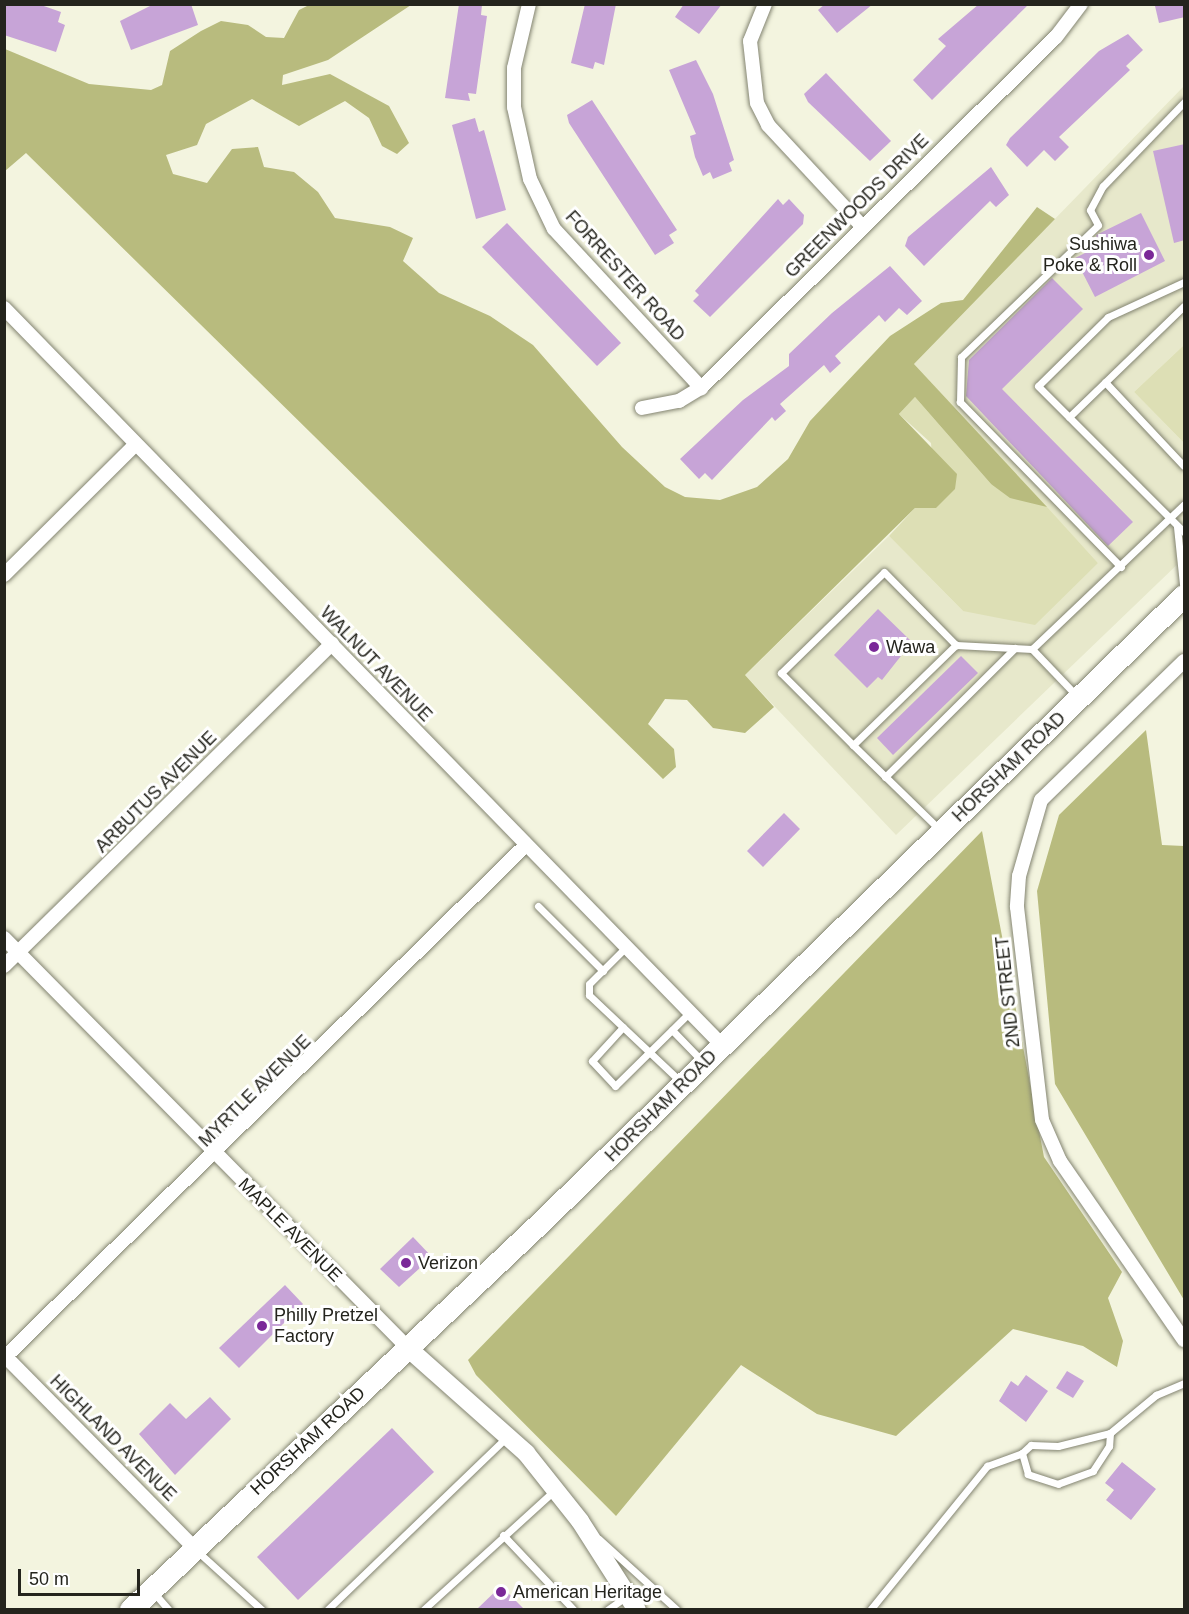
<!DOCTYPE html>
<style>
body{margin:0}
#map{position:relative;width:1189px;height:1614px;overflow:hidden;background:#f3f4df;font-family:Helvetica,sans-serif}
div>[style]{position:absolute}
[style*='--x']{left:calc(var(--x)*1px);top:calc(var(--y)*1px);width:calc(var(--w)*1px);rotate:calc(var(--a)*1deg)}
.built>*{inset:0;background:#e7e8cb}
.green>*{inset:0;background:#dddfb5}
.forest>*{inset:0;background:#b8bb7e}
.building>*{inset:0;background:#c7a4d7}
.roads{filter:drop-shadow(0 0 2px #838471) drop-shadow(0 0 2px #838471)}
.service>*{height:7px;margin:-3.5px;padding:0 3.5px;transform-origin:3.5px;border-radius:3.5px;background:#fff}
.minor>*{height:14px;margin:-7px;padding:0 7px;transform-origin:7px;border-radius:7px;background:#fff}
.tertiary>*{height:18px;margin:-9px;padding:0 9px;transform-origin:9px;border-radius:9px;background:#fff}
.primary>*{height:22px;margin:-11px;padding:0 11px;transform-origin:11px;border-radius:11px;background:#fff}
.dots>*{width:16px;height:16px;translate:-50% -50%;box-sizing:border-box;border:3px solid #fff;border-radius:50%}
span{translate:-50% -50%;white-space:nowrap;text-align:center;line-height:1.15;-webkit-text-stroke:6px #fff;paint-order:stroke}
.street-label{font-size:18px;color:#24241d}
.poi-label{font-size:18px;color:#24241d}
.right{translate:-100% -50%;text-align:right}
.left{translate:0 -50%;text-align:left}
.frame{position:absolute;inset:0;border:6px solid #24241d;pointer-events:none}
.scale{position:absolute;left:18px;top:1569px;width:122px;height:27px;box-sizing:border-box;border:3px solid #24241d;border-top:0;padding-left:8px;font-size:18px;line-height:21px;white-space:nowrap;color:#24241d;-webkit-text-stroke:4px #fff;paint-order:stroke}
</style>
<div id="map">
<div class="built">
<i style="clip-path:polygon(1184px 86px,1184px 345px,1134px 392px,1184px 443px,1184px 558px,896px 835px,745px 675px,889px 536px,963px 611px,1098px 563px,914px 364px)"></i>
</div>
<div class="green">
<i style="clip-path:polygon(1184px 345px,1184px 443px,1134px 392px)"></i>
<i style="clip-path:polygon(915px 397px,991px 484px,1047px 507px,1098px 563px,1035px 625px,963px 611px,889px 536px,915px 508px,936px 508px,931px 443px,899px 414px)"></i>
</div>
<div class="forest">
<i style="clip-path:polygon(309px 5px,411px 5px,328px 60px,283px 75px,282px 85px,330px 74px,389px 106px,409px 143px,397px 154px,382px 146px,369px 118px,345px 101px,299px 126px,252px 99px,206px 124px,197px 145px,166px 155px,173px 174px,207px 183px,232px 149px,258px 147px,264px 167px,294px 172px,318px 192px,335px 218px,390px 227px,413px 238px,403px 261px,439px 293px,490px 316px,533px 345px,622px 447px,665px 487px,685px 497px,720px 500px,757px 487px,788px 459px,810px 421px,890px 336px,941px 303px,963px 300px,1037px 207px,1055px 219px,914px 364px,1047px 507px,1010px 498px,991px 484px,915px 397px,899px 414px,957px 474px,955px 489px,936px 508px,915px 508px,745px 675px,774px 707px,745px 733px,713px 728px,687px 700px,665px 699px,648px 724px,674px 749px,676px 767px,663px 779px,26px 153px,5px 171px,5px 49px,89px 84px,151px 90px,162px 85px,170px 51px,201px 31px,221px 21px,248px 25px,266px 37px,284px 38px,299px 10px)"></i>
<i style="clip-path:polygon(1146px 730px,1162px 845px,1184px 846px,1184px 1300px,1055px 1084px,1037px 891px,1059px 815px)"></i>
<i style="clip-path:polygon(982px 831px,1044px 1157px,1122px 1272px,1108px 1298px,1123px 1341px,1117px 1367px,1083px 1346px,1013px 1329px,896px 1436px,817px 1414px,741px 1365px,616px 1516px,476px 1375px,468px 1360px)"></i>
</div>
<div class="building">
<i style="clip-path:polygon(4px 4px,38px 4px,61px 12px,58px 22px,65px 25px,56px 52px,4px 35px)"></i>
<i style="clip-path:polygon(154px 4px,191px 4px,198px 25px,131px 50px,120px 21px)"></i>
<i style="clip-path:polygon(459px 4px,482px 5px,481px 15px,487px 16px,476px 94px,468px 93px,470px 101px,445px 98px)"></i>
<i style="clip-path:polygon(585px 4px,616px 4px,604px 65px,595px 62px,593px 69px,571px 63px)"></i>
<i style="clip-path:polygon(684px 4px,722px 4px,699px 34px,675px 17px)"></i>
<i style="clip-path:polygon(825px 4px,873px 4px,837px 33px,818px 10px)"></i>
<i style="clip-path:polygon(979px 4px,1029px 4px,932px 100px,913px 80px,946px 46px,938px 39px)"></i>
<i style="clip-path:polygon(1185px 4px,1185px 17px,1159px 23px,1155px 6px)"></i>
<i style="clip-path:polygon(1128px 34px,1143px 50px,1126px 66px,1130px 70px,1059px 137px,1069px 147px,1055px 161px,1044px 150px,1027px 167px,1006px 145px,1010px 138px,1099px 51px)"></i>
<i style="clip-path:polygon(696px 60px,713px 94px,734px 160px,729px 163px,732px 171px,713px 179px,710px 172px,703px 176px,695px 157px,690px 136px,696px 134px,669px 70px)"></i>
<i style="clip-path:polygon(826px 73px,891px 141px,870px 161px,808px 102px,804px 94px)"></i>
<i style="clip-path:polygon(592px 100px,677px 230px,669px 235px,674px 243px,655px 255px,569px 123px,567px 115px)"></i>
<i style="clip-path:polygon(475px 118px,479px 132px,484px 130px,506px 210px,476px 219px,452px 125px)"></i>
<i style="clip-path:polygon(1185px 144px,1185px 240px,1174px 243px,1153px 151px)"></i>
<i style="clip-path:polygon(991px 167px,1009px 195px,996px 207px,990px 201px,924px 266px,905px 246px,908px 237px)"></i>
<i style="clip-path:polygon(778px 199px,783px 205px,789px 199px,804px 215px,803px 224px,710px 317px,693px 301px,699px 295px,695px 291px)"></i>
<i style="clip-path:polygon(1141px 213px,1165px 261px,1095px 297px,1075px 258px,1099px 246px,1096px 235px)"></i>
<i style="clip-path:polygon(507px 223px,621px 343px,597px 366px,482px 247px)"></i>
<i style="clip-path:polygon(890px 266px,922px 301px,907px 315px,899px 308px,885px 322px,879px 315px,835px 356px,841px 363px,830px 373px,824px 365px,780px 404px,786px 411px,775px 421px,772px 417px,712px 480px,705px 473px,699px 479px,680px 459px,743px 400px,789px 366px,789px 354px,832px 313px)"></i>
<i style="clip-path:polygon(1052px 278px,1083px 309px,1002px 389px,1133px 522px,1108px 546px,966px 396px,969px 360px)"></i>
<i style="clip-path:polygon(878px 609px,912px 642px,882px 680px,878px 677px,867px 688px,834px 655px)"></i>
<i style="clip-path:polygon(961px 656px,978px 673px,893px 755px,877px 738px)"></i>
<i style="clip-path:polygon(784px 813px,800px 829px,763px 867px,747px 851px)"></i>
<i style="clip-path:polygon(413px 1237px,432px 1257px,399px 1287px,380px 1269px)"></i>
<i style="clip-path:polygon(285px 1285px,303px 1304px,239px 1368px,219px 1348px)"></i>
<i style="clip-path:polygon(1067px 1371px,1084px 1381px,1073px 1398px,1056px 1388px)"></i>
<i style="clip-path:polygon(1026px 1375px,1048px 1391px,1026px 1422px,999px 1401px,1011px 1381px,1018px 1386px)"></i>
<i style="clip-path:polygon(210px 1397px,231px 1419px,175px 1475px,139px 1434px,170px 1403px,186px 1419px)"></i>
<i style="clip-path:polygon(392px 1428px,434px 1472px,298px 1600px,257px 1557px)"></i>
<i style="clip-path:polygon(1122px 1462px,1156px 1489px,1131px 1520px,1106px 1500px,1114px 1490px,1105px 1483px)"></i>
<i style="clip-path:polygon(501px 1586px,525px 1610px,476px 1610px)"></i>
</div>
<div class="roads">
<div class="service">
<i style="--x:1184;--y:282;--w:84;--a:155.3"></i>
<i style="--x:1108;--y:317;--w:98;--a:135.4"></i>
<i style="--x:1038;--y:386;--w:206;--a:45"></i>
<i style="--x:1105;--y:382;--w:115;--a:46.8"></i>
<i style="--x:1069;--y:417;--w:160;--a:-44"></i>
<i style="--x:1177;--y:527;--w:67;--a:84"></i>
<i style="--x:1121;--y:567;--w:231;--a:-134.3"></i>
<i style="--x:960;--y:402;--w:45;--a:-88.7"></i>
<i style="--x:961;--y:357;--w:190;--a:-43.9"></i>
<i style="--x:1098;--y:225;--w:17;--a:-118"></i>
<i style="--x:1090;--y:210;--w:27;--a:-62"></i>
<i style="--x:1103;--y:186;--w:117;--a:-46"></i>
<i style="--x:1032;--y:649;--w:64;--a:46.3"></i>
<i style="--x:853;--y:745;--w:102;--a:-135"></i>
<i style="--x:781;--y:673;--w:144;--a:-44.4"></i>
<i style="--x:884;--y:572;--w:103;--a:45.4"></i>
<i style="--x:885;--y:777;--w:183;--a:-44.8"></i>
<i style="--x:940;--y:830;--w:122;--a:-135.7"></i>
<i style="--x:853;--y:745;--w:144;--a:-44.2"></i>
<i style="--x:956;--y:645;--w:76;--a:3"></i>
<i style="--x:1032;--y:649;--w:210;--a:-43.6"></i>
<i style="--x:538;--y:906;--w:92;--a:45"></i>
<i style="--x:626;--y:947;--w:52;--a:135"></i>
<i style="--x:589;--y:984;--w:11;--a:90"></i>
<i style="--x:589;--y:995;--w:127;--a:43.4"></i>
<i style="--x:623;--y:1027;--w:46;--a:132.4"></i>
<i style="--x:592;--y:1061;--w:34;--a:47"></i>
<i style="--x:615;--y:1086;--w:105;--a:-44.6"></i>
<i style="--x:672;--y:1030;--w:43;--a:45.9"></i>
<i style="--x:1110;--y:1433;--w:13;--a:94"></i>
<i style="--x:1109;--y:1446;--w:30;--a:123"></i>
<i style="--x:1093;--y:1471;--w:37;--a:160"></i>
<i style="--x:1058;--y:1484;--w:32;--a:-162"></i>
<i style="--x:1028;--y:1474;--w:22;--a:-106"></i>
<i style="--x:1022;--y:1453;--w:12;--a:-42"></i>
<i style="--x:1031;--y:1445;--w:27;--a:2"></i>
<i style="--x:1058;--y:1446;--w:54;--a:-14"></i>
<i style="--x:1110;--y:1433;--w:60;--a:-39.6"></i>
<i style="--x:1156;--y:1395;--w:30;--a:-23"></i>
<i style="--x:503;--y:1535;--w:103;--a:46.6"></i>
<i style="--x:599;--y:1539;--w:105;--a:42.3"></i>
<i style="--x:197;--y:1551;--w:88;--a:42.2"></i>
<i style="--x:155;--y:1594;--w:21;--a:49"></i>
<i style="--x:327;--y:1610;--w:248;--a:-43.9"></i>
<i style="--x:423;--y:1610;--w:178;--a:-42.3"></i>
<i style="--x:607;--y:1610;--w:24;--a:-35"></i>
<i style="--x:870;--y:1610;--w:186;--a:-50.9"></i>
<i style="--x:987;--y:1466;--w:37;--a:-20"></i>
</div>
<div class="minor">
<i style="--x:529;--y:4;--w:66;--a:103.2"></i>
<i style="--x:514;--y:68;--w:39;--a:90"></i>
<i style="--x:514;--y:107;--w:74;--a:77.5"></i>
<i style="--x:530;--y:179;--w:55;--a:64.4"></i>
<i style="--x:554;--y:229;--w:217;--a:47.2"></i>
<i style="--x:765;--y:4;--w:40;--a:112"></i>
<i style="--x:750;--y:41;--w:62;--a:83.6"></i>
<i style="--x:757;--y:103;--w:25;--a:63"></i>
<i style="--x:768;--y:125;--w:137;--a:47.1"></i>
<i style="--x:4;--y:308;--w:1029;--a:45.75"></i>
<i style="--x:642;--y:408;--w:38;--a:-11"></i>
<i style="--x:679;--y:401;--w:26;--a:-31"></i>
<i style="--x:701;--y:388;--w:499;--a:-44.7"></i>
<i style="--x:1056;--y:37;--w:41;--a:-52.9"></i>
<i style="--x:4;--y:575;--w:185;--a:-44.8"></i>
<i style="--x:1184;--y:661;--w:199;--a:135.8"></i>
<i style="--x:1041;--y:800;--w:79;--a:106.1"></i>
<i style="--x:1019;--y:876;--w:31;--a:94"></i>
<i style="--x:1017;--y:907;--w:214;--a:83.3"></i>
<i style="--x:1042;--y:1120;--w:45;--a:66.3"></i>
<i style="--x:1060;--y:1161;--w:218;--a:55.3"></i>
<i style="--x:4;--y:938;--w:577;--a:45.42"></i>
<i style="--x:4;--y:966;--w:460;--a:-44.5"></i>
<i style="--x:4;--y:1355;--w:271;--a:45.4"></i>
<i style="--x:4;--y:1358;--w:732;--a:-44.5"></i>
</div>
<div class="tertiary">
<i style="--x:409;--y:1349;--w:157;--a:41.6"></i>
<i style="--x:526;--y:1453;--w:87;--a:51.5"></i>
<i style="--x:580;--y:1521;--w:106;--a:57.4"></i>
</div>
<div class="primary">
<i style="--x:131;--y:1610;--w:569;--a:-43.36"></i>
<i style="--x:545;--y:1219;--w:892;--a:-44.27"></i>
</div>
</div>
<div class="dots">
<i style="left:1149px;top:255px;background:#7a2898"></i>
<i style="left:874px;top:647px;background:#7a2898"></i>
<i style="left:406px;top:1263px;background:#7a2898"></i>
<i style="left:262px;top:1326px;background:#7a2898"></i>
<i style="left:501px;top:1592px;background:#7a2898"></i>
</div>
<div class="street-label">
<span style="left:857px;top:206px;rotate:-45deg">GREENWOODS DRIVE</span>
<span style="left:625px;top:276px;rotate:48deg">FORRESTER ROAD</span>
<span style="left:376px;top:664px;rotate:46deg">WALNUT AVENUE</span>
<span style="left:1009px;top:767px;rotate:-44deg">HORSHAM ROAD</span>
<span style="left:156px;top:792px;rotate:-45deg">ARBUTUS AVENUE</span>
<span style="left:1008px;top:992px;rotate:-96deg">2ND STREET</span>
<span style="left:255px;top:1091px;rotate:-45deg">MYRTLE AVENUE</span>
<span style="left:661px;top:1106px;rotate:-45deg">HORSHAM ROAD</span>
<span style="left:290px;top:1230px;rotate:45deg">MAPLE AVENUE</span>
<span style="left:113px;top:1438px;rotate:45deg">HIGHLAND AVENUE</span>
<span style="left:308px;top:1441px;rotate:-43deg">HORSHAM ROAD</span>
</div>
<div class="poi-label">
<span class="right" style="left:1137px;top:255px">Sushiwa<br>Poke &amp; Roll</span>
<span class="left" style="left:886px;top:647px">Wawa</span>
<span class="left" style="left:418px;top:1263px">Verizon</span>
<span class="left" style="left:274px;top:1326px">Philly Pretzel<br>Factory</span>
<span class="left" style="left:513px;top:1592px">American Heritage</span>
</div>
<div class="frame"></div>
<div class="scale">50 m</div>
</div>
